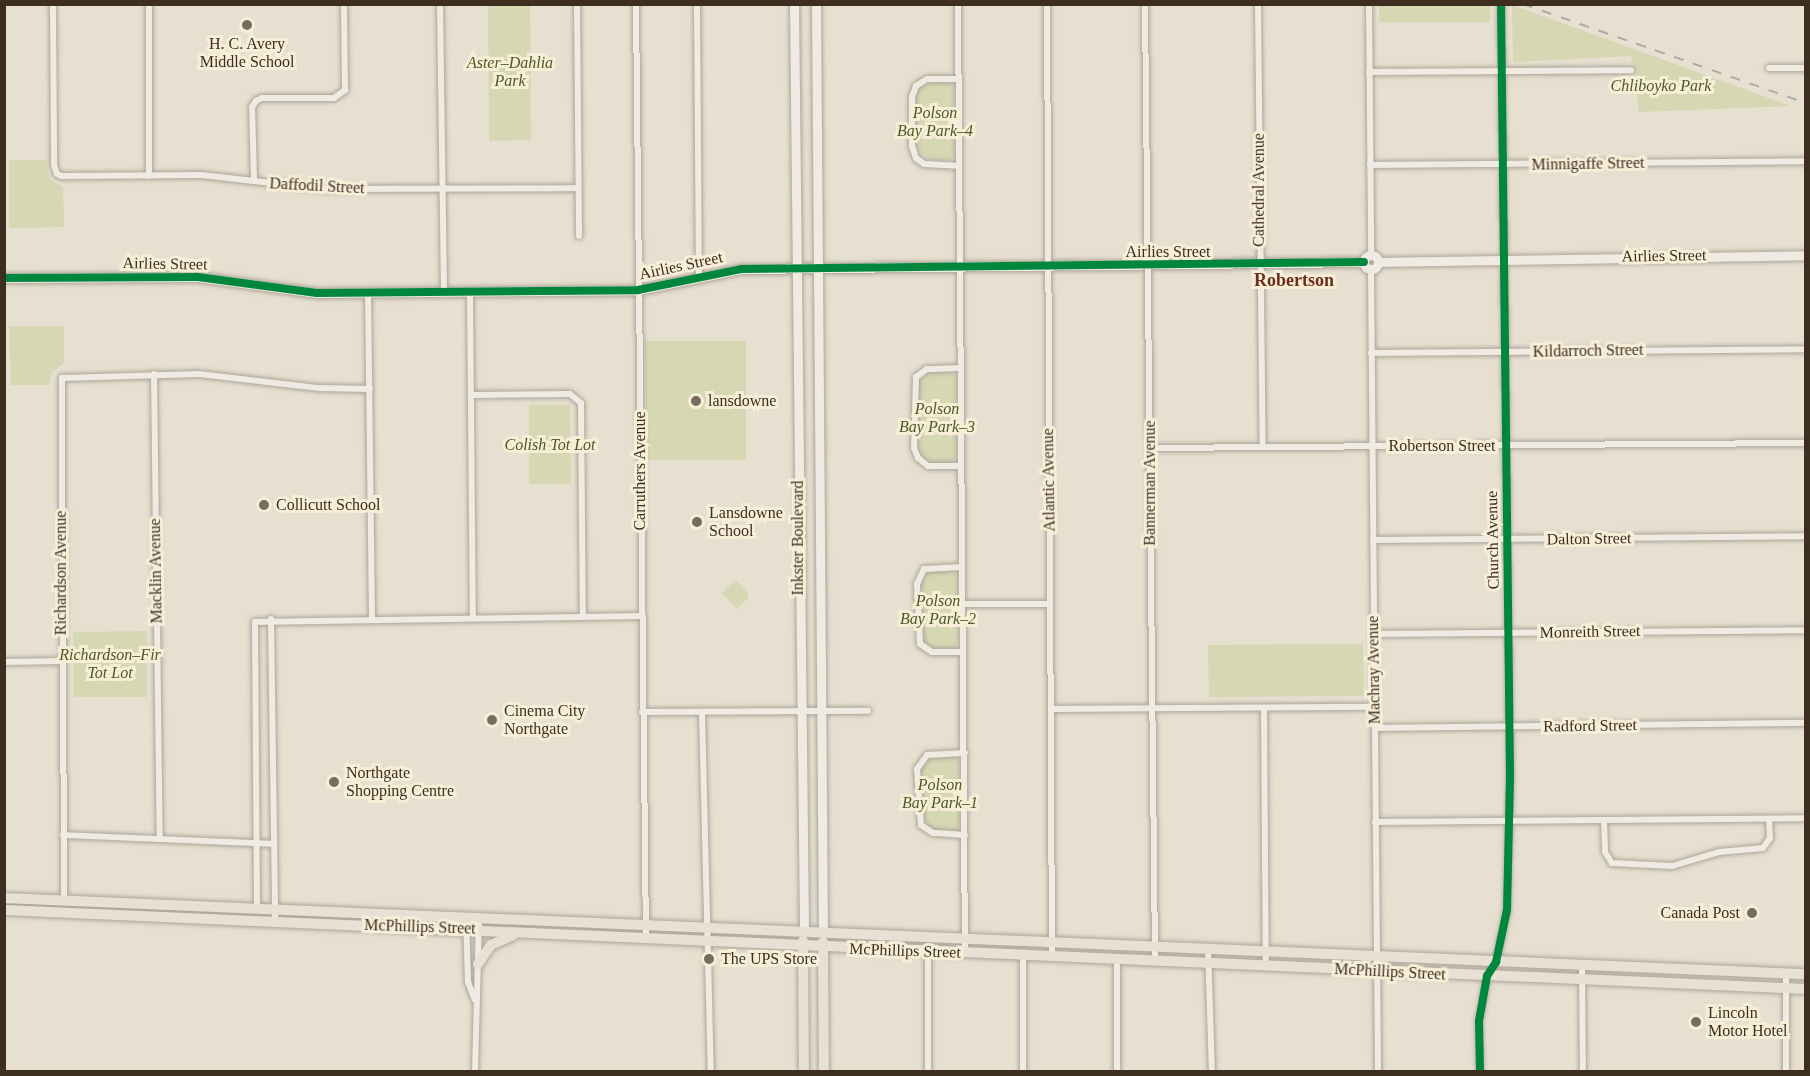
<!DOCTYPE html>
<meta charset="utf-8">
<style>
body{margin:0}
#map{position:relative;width:1810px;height:1076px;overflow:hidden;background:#e7e0d1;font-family:"Times New Roman",serif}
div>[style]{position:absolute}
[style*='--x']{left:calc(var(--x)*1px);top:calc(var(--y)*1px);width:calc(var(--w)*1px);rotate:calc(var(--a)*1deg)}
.green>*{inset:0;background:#d6d7b3}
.roads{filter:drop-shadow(0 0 2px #ada599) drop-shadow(0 0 2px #ada599)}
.street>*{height:6px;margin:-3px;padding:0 3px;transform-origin:3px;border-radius:3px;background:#efebe3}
.secondary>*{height:9px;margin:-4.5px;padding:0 4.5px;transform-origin:4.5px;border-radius:4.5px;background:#efebe3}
.secondary>.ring{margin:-4.5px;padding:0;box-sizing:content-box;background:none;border:9px solid #efebe3;border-radius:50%}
.primary>*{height:10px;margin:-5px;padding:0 5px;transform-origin:5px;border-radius:5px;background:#e6e1d4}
.rail>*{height:2px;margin-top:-1px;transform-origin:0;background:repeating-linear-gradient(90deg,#afaaa2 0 10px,transparent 0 20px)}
.cycleway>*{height:8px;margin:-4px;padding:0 4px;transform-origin:4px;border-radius:4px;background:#00873e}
.dots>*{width:16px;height:16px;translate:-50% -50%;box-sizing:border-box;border:3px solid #f7eed8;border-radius:50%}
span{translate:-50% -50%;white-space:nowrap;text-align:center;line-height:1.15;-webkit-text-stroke:6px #f7eed8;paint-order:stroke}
.poi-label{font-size:16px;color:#3d2e20}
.left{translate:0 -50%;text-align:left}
.right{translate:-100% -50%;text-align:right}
.park-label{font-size:16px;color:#4d5a26;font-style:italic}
.street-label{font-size:16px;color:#3d2e20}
.neighbourhood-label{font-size:18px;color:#6b2e1e;font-weight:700}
.frame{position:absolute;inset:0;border:6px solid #3d2e20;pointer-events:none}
</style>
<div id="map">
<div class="green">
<i style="clip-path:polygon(488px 5px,530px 5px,531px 140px,489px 141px)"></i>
<i style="clip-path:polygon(1379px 5px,1490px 5px,1490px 22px,1379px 22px)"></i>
<i style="clip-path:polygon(1512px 5px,1791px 106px,1639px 112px,1631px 56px,1513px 62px)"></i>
<i style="clip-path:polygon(948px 82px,954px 87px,955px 154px,951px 160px,930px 160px,917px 150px,916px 94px,927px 83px)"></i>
<i style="clip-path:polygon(9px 160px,46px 160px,50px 180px,63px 187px,64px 227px,9px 228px)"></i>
<i style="clip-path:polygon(9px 326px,64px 326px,64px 363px,53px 371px,49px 385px,11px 385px)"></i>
<i style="clip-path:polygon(645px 341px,746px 341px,746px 460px,646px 460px)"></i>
<i style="clip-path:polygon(950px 371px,956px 376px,956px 457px,952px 463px,932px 463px,918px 453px,918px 383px,929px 372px)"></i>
<i style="clip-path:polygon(529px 405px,570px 405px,571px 484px,529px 484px)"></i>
<i style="clip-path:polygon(951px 570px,958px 575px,958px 642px,954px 649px,933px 649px,920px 638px,919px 587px,922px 578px,930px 571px)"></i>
<i style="clip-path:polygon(735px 580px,748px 592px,748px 598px,737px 609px,722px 593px)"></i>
<i style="clip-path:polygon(147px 631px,147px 697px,74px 697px,73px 632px)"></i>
<i style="clip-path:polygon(1363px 644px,1364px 696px,1209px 697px,1208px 645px)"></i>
<i style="clip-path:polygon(953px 756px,959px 761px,960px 824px,956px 831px,935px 831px,922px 820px,921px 768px,932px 758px)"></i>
</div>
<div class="roads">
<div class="street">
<i style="--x:53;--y:4;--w:161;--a:89.6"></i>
<i style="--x:54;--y:165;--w:9;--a:72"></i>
<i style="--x:57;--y:174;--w:5;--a:22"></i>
<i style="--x:62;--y:176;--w:140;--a:-0.4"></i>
<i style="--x:202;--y:175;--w:122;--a:6.6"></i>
<i style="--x:323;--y:189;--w:255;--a:-0.2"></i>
<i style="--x:440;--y:4;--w:288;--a:89.2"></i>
<i style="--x:577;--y:4;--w:232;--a:89.5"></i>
<i style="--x:636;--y:4;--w:934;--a:89.39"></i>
<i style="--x:697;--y:4;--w:271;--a:89.6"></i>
<i style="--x:958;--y:4;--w:949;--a:89.58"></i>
<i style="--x:1047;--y:4;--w:952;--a:89.7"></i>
<i style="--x:1145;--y:4;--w:958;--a:89.4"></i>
<i style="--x:1258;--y:4;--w:443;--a:89.4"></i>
<i style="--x:1369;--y:4;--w:251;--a:89.5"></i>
<i style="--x:1769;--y:68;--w:37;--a:0"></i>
<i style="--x:1369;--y:72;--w:262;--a:-0.4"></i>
<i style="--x:958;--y:79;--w:31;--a:180"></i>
<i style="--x:927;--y:79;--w:13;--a:148"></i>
<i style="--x:916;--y:86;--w:12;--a:110"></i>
<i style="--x:912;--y:97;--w:49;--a:90"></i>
<i style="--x:912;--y:146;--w:13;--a:72"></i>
<i style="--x:916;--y:158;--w:10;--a:37"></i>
<i style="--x:924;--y:164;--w:34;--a:3"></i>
<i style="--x:1370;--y:165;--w:436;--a:-0.5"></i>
<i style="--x:149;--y:176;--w:172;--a:-90"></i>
<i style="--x:254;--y:181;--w:74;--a:-91.5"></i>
<i style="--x:252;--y:107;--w:7;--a:-56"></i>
<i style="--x:256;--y:101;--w:7;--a:-27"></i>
<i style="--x:262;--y:98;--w:72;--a:0"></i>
<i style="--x:334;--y:98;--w:14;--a:-36"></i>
<i style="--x:345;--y:90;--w:86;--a:-90.7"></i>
<i style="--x:1371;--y:269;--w:803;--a:89.5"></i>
<i style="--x:368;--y:292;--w:328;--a:89.3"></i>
<i style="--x:470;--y:292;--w:325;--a:89.5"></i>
<i style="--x:1371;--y:353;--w:435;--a:-0.5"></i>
<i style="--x:960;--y:368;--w:33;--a:178"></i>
<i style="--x:927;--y:369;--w:14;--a:144"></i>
<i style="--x:916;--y:377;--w:71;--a:91.6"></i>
<i style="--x:914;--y:448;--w:11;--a:68"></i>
<i style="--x:918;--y:458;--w:13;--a:39"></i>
<i style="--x:928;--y:466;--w:33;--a:0"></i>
<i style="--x:154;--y:374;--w:465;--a:89.3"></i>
<i style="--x:471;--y:395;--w:99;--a:-0.6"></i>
<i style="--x:570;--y:394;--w:14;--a:39"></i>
<i style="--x:581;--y:403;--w:214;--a:89.5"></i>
<i style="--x:1150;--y:448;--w:656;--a:-0.44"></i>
<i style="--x:1373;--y:540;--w:433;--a:-0.5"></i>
<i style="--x:962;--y:567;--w:38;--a:177"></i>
<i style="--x:924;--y:569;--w:17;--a:115"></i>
<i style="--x:917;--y:584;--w:60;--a:87.1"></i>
<i style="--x:920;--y:644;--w:14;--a:34"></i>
<i style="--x:932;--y:652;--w:31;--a:0"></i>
<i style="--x:963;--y:604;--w:87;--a:0"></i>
<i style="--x:271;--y:619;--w:302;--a:89.2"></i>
<i style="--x:1374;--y:634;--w:432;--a:-0.5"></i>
<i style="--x:4;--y:662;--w:57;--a:-1"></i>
<i style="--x:1264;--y:708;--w:258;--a:89.6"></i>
<i style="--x:1051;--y:709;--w:324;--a:-0.4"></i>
<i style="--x:642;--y:712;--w:226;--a:-0.3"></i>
<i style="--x:702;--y:712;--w:360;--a:88.6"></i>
<i style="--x:1375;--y:728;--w:431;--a:-0.7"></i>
<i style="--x:1604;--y:820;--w:32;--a:88"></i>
<i style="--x:1605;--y:852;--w:13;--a:58"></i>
<i style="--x:1612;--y:863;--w:60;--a:2.9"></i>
<i style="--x:1672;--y:866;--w:49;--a:-16.6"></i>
<i style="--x:1719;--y:852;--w:44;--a:-5.2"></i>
<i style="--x:1763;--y:848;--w:12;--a:-55"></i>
<i style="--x:1770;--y:838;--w:19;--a:-93"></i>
<i style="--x:1375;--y:822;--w:431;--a:-0.5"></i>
<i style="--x:63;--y:835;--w:211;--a:2.4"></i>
<i style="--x:965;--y:835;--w:32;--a:-176"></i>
<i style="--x:933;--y:833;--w:14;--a:-146"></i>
<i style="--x:921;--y:825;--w:56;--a:-94.1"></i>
<i style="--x:917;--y:769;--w:17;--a:-54"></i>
<i style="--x:927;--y:755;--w:38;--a:-3"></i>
<i style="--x:64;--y:901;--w:523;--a:-90.22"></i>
<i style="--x:62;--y:378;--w:137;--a:-1.7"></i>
<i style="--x:199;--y:374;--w:121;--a:6.7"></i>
<i style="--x:319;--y:388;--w:51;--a:1.1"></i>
<i style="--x:257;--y:910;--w:288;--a:-90.4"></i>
<i style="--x:255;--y:622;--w:386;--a:-0.9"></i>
<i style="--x:466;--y:916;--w:66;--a:88.3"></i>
<i style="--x:468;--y:982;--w:19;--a:69"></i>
<i style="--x:1208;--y:948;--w:124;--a:88.2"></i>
<i style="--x:928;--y:952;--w:120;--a:90"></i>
<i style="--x:1023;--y:956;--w:116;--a:90"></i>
<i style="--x:1117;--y:960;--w:112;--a:90"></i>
<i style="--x:1582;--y:965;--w:107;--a:89.5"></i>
<i style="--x:1786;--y:973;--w:99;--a:90"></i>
<i style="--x:475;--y:1072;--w:156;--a:-88.5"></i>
<i style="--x:1480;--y:1072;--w:51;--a:-91.1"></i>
<i style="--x:1479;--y:1021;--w:46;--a:-79.9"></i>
<i style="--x:1487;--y:976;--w:17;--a:-57"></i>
<i style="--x:1496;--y:962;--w:53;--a:-78.1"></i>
<i style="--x:1507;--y:910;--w:136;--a:-88.7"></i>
<i style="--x:1510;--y:774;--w:770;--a:-90.67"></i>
</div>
<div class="secondary">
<i style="--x:794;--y:4;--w:928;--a:89.38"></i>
<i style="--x:816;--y:4;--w:929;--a:89.57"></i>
<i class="ring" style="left:1364px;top:255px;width:5px;height:5px"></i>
<i style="--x:1378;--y:262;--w:428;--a:-0.9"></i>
<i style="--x:4;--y:278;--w:194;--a:-0.3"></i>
<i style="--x:198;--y:277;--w:120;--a:7.7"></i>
<i style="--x:317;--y:293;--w:321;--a:-0.5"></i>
<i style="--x:638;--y:290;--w:105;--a:-11.5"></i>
<i style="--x:741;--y:269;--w:623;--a:-0.64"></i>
</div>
<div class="primary">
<i style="--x:4;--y:898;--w:1804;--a:2.42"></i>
<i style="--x:4;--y:910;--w:1804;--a:2.51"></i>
<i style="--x:803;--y:941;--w:131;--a:89.6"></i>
<i style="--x:823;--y:942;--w:130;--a:89.6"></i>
<i style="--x:478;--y:964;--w:23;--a:-56"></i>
<i style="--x:491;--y:945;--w:24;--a:-24"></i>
</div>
</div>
<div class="rail">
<i style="--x:1523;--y:4;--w:300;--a:19.3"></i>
</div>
<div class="cycleway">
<i style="--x:4;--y:278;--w:194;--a:-0.3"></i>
<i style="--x:198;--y:277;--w:120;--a:7.7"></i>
<i style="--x:317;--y:293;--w:321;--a:-0.5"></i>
<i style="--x:638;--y:290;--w:105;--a:-11.5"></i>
<i style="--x:741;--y:269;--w:623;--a:-0.64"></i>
<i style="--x:1480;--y:1072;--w:51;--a:-91.1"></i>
<i style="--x:1479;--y:1021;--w:46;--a:-79.9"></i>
<i style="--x:1487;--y:976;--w:17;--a:-57"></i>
<i style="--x:1496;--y:962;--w:53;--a:-78.1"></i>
<i style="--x:1507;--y:910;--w:136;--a:-88.7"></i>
<i style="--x:1510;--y:774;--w:770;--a:-90.67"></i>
</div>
<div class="dots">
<i style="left:247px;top:25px;background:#786c5e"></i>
<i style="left:696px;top:401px;background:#786c5e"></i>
<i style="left:264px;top:505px;background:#786c5e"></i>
<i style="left:697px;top:522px;background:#786c5e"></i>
<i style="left:492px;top:720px;background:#786c5e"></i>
<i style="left:334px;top:782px;background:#786c5e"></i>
<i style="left:1752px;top:913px;background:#786c5e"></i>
<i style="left:709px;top:959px;background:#786c5e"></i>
<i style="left:1696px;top:1022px;background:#786c5e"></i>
</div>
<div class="poi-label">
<span style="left:247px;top:53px">H. C. Avery<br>Middle School</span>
<span class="left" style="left:708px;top:401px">lansdowne</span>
<span class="left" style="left:276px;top:505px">Collicutt School</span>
<span class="left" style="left:709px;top:522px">Lansdowne<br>School</span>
<span class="left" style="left:504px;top:720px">Cinema City<br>Northgate</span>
<span class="left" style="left:346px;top:782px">Northgate<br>Shopping Centre</span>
<span class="right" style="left:1740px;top:913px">Canada Post</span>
<span class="left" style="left:721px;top:959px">The UPS Store</span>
<span class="left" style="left:1708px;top:1022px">Lincoln<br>Motor Hotel</span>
</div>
<div class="park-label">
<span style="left:510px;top:72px">Aster–Dahlia<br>Park</span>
<span style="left:1661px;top:86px">Chliboyko Park</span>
<span style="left:935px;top:122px">Polson<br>Bay Park–4</span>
<span style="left:937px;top:418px">Polson<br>Bay Park–3</span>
<span style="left:550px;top:445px">Colish Tot Lot</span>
<span style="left:938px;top:610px">Polson<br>Bay Park–2</span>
<span style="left:110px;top:664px">Richardson–Fir<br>Tot Lot</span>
<span style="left:940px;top:794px">Polson<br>Bay Park–1</span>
</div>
<div class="street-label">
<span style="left:1588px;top:164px;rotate:-1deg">Minnigaffe Street</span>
<span style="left:317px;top:186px;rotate:3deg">Daffodil Street</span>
<span style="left:1259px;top:190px;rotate:-90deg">Cathedral Avenue</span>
<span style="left:1168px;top:252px">Airlies Street</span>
<span style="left:1664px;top:256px;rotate:-1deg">Airlies Street</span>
<span style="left:165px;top:264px;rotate:1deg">Airlies Street</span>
<span style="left:681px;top:266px;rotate:-12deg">Airlies Street</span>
<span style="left:1588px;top:351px;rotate:-1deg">Kildarroch Street</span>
<span style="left:1442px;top:446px">Robertson Street</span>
<span style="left:640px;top:471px;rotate:-90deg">Carruthers Avenue</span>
<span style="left:1049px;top:480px;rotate:-91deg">Atlantic Avenue</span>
<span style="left:1150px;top:483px;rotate:-90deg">Bannerman Avenue</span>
<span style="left:798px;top:538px;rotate:-90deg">Inkster Boulevard</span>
<span style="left:1589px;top:539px;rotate:-1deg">Dalton Street</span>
<span style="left:1493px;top:540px;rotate:-91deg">Church Avenue</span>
<span style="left:156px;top:571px;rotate:-91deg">Macklin Avenue</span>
<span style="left:61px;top:573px;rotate:-90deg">Richardson Avenue</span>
<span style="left:1590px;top:632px;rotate:-1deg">Monreith Street</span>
<span style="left:1374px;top:670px;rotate:-91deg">Machray Avenue</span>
<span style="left:1590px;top:726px;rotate:-1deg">Radford Street</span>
<span style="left:420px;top:927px;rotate:2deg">McPhillips Street</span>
<span style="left:905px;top:951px;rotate:2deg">McPhillips Street</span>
<span style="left:1390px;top:972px;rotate:3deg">McPhillips Street</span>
</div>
<div class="neighbourhood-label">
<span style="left:1294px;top:280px">Robertson</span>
</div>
<div class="frame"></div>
</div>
